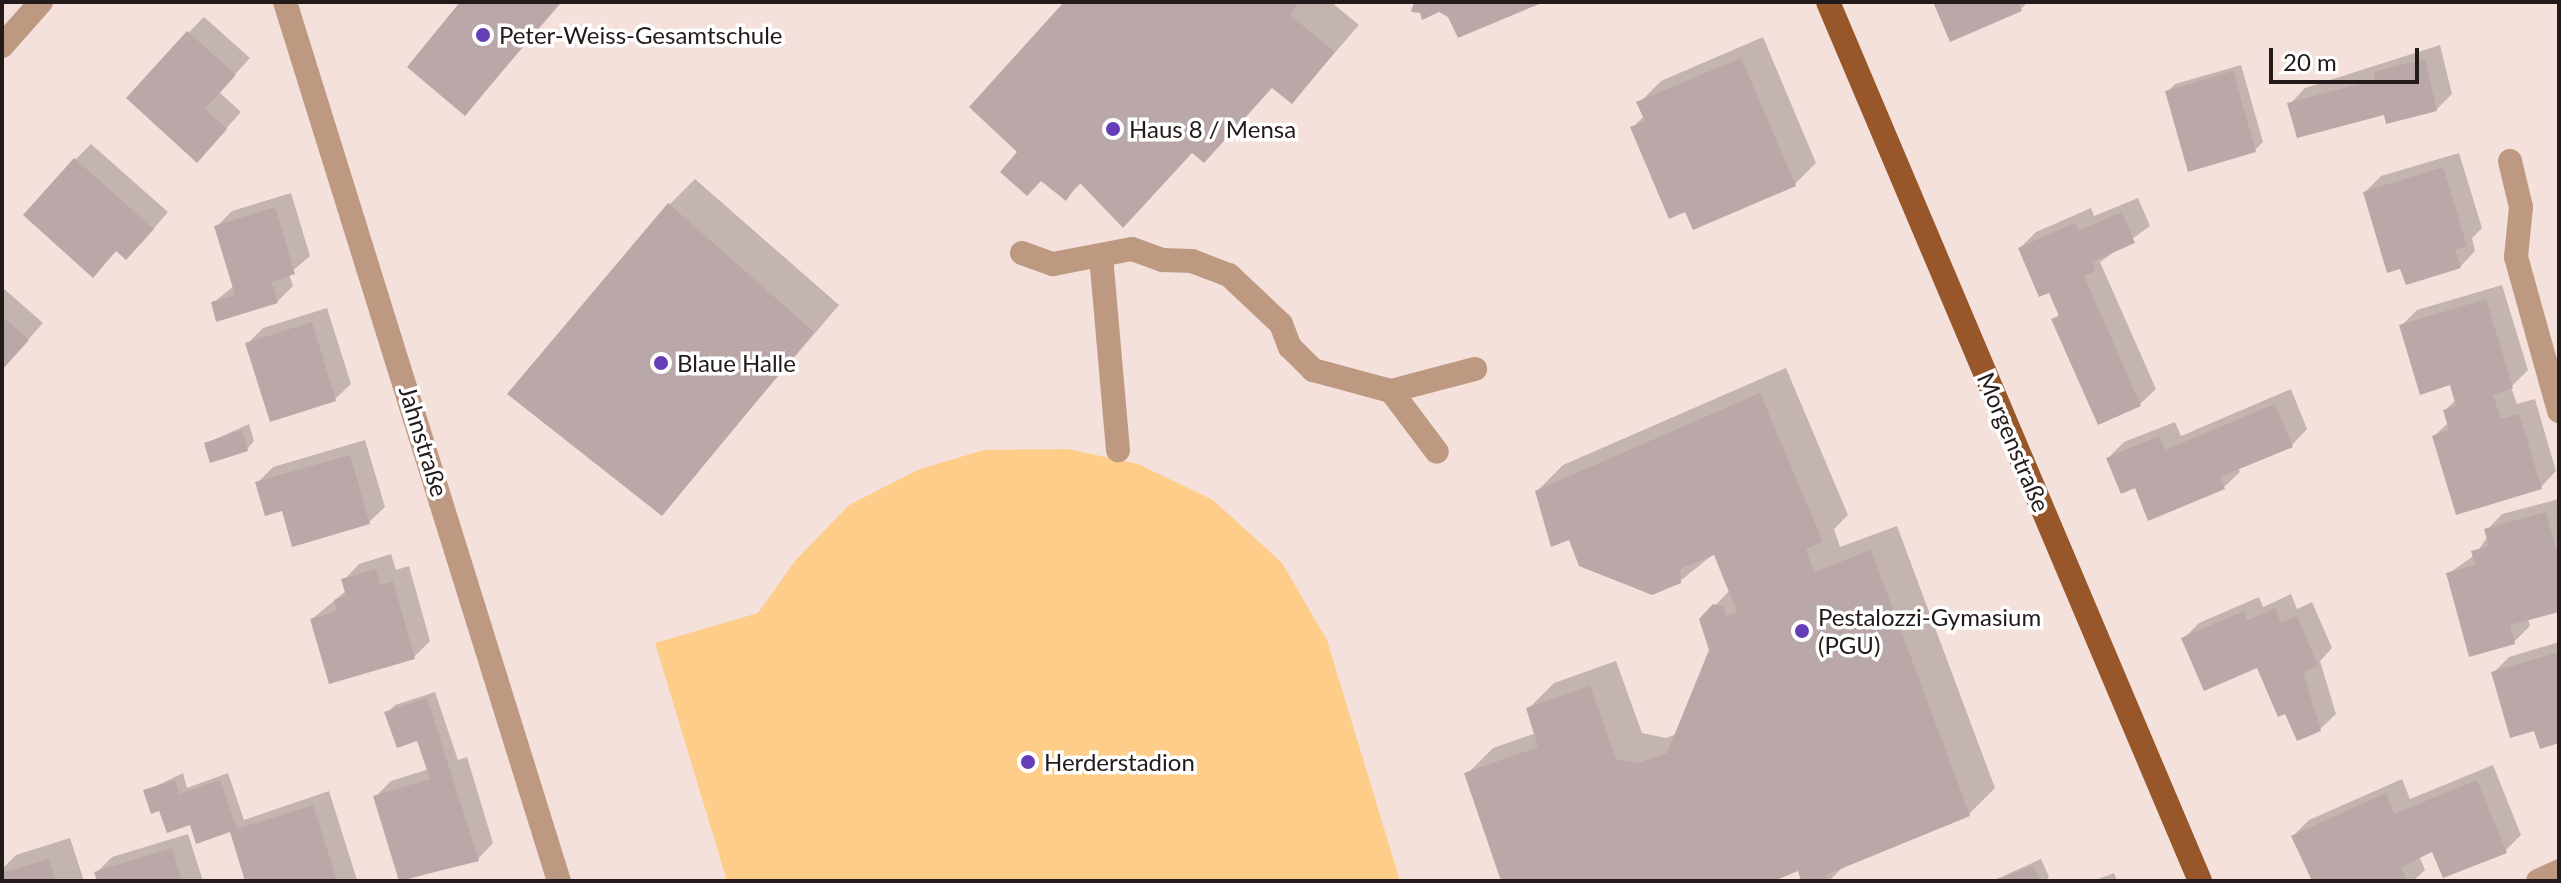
<!DOCTYPE html>
<meta charset="utf-8">
<style>
body{margin:0}
#map{position:relative;width:2561px;height:883px;overflow:hidden;background:#f5e1dc;font-family:Lato,sans-serif}
div>[style]{position:absolute}
[style*='--x']{left:calc(var(--x)*1px);top:calc(var(--y)*1px);width:calc(var(--w)*1px);rotate:calc(var(--a)*1deg)}
.green>*{inset:0;background:#fecd8a}
.shadow>*{inset:0;background:#0003}
.building>*{inset:0;background:#baa7a8}
.minor>*{height:24px;margin:-12px;padding:0 12px;transform-origin:12px;border-radius:12px;background:#be9982}
.major>*{height:24px;margin:-12px;padding:0 12px;transform-origin:12px;border-radius:12px;background:#97572a}
.dots>*{width:22px;height:22px;translate:-50% -50%;box-sizing:border-box;border:4px solid #fff;border-radius:50%}
span{translate:-50% -50%;white-space:nowrap;text-align:center;line-height:1.15;-webkit-text-stroke:7px #fff;paint-order:stroke}
.poi-label{font-size:24px;color:#221b19}
.left{translate:0 -50%;text-align:left}
.street-label{font-size:24px;color:#221b19}
.frame{position:absolute;inset:0;border:4px solid #221b19;pointer-events:none}
.scale{position:absolute;left:2269px;top:48px;width:150px;height:36px;box-sizing:border-box;border:4px solid #221b19;border-top:0;padding-left:10px;font-size:24px;line-height:28px;white-space:nowrap;color:#221b19;-webkit-text-stroke:6px #fff;paint-order:stroke}
</style>
<div id="map">
<div class="green">
<i style="clip-path:polygon(1068px 449px,1138px 464px,1213px 500px,1282px 563px,1327px 640px,1400px 881px,727px 881px,655px 643px,758px 613px,795px 561px,849px 505px,920px 469px,984px 450px)"></i>
</div>
<div class="shadow">
<i style="clip-path:polygon(463px 2px,562px 2px,465px 114px)"></i>
<i style="clip-path:polygon(1066px 2px,1331px 2px,1359px 25px,1292px 102px,1274px 86px,1193px 151px,1123px 226px,1082px 182px,1066px 198px,1020px 152px)"></i>
<i style="clip-path:polygon(1935px 2px,2028px 2px,2021px 9px)"></i>
<i style="clip-path:polygon(204px 17px,250px 58px,219px 92px,241px 112px,212px 144px,188px 33px)"></i>
<i style="clip-path:polygon(1763px 37px,1816px 163px,1795px 184px,1686px 210px,1632px 128px,1644px 116px,1639px 103px,1661px 81px)"></i>
<i style="clip-path:polygon(2440px 45px,2452px 94px,2436px 110px,2385px 113px,2290px 104px,2305px 88px)"></i>
<i style="clip-path:polygon(2241px 65px,2263px 142px,2255px 150px,2167px 92px,2175px 84px)"></i>
<i style="clip-path:polygon(91px 144px,168px 212px,142px 242px,117px 250px,108px 260px,75px 160px)"></i>
<i style="clip-path:polygon(2459px 153px,2482px 228px,2472px 238px,2475px 251px,2460px 267px,2365px 192px,2381px 176px)"></i>
<i style="clip-path:polygon(695px 179px,839px 305px,661px 513px,669px 205px)"></i>
<i style="clip-path:polygon(291px 193px,310px 256px,289px 274px,293px 286px,277px 302px,213px 303px,235px 285px,217px 226px,232px 211px)"></i>
<i style="clip-path:polygon(2138px 198px,2150px 226px,2100px 262px,2156px 389px,2140px 404px,2054px 320px,2060px 313px,2050px 290px,2020px 248px,2036px 232px,2091px 208px,2094px 216px)"></i>
<i style="clip-path:polygon(2502px 285px,2528px 370px,2511px 387px,2517px 404px,2535px 399px,2556px 471px,2541px 487px,2434px 436px,2449px 422px,2445px 410px,2456px 400px,2451px 383px,2401px 326px,2417px 310px)"></i>
<i style="clip-path:polygon(2px 287px,43px 323px,2px 369px)"></i>
<i style="clip-path:polygon(327px 308px,351px 384px,335px 399px,247px 344px,263px 328px)"></i>
<i style="clip-path:polygon(1786px 368px,1848px 515px,1834px 529px,1840px 547px,1897px 526px,1995px 788px,1969px 814px,1845px 865px,1829px 881px,1804px 881px,1799px 869px,1769px 881px,1504px 881px,1467px 774px,1493px 748px,1536px 733px,1528px 709px,1554px 683px,1616px 661px,1642px 733px,1666px 738px,1677px 734px,1711px 650px,1701px 620px,1730px 590px,1715px 553px,1680px 581px,1570px 538px,1537px 491px,1563px 465px)"></i>
<i style="clip-path:polygon(2291px 389px,2307px 429px,2292px 445px,2238px 467px,2240px 472px,2224px 487px,2136px 486px,2108px 458px,2124px 442px,2175px 422px,2181px 436px)"></i>
<i style="clip-path:polygon(249px 424px,254px 441px,247px 449px,207px 443px)"></i>
<i style="clip-path:polygon(365px 440px,385px 507px,369px 522px,283px 509px,257px 483px,273px 467px)"></i>
<i style="clip-path:polygon(2559px 499px,2559px 610px,2528px 618px,2530px 626px,2514px 642px,2449px 573px,2475px 555px,2488px 536px,2487px 530px,2502px 514px)"></i>
<i style="clip-path:polygon(391px 554px,396px 570px,409px 566px,430px 641px,414px 657px,312px 619px,347px 590px,344px 580px,359px 564px)"></i>
<i style="clip-path:polygon(2291px 594px,2297px 609px,2312px 602px,2332px 648px,2320px 661px,2336px 714px,2320px 729px,2286px 711px,2258px 665px,2183px 639px,2199px 623px,2259px 597px,2263px 607px)"></i>
<i style="clip-path:polygon(2559px 642px,2559px 741px,2536px 729px,2493px 673px,2509px 657px)"></i>
<i style="clip-path:polygon(435px 692px,458px 760px,467px 757px,493px 843px,478px 859px,401px 881px,375px 797px,391px 781px,429px 769px,418px 739px,387px 713px,395px 705px)"></i>
<i style="clip-path:polygon(2493px 765px,2521px 835px,2505px 851px,2433px 850px,2419px 856px,2425px 870px,2413px 881px,2314px 881px,2293px 836px,2309px 820px,2402px 779px,2410px 799px)"></i>
<i style="clip-path:polygon(183px 773px,187px 788px,228px 773px,244px 820px,329px 791px,357px 880px,247px 881px,231px 829px,191px 823px,160px 809px,146px 791px)"></i>
<i style="clip-path:polygon(188px 834px,203px 881px,99px 881px,96px 873px,112px 857px)"></i>
<i style="clip-path:polygon(70px 838px,84px 881px,2px 881px,2px 869px,16px 855px)"></i>
<i style="clip-path:polygon(2041px 859px,2049px 877px,2045px 881px,1992px 881px)"></i>
<i style="clip-path:polygon(2114px 873px,2117px 881px,2093px 881px)"></i>
</div>
<div class="building">
<i style="clip-path:polygon(460px 2px,560px 2px,465px 116px,407px 67px)"></i>
<i style="clip-path:polygon(1064px 2px,1299px 2px,1290px 15px,1335px 52px,1292px 104px,1272px 88px,1204px 163px,1192px 153px,1123px 228px,1079px 182px,1066px 201px,1041px 181px,1027px 196px,1000px 172px,1017px 152px,969px 107px)"></i>
<i style="clip-path:polygon(1414px 2px,1544px 2px,1458px 38px,1448px 17px,1439px 12px,1422px 20px,1420px 13px,1411px 12px)"></i>
<i style="clip-path:polygon(1933px 2px,2018px 2px,2022px 11px,1950px 42px)"></i>
<i style="clip-path:polygon(187px 31px,236px 75px,205px 109px,227px 129px,197px 163px,126px 98px)"></i>
<i style="clip-path:polygon(1741px 58px,1796px 186px,1693px 230px,1685px 212px,1669px 219px,1630px 127px,1645px 121px,1636px 102px)"></i>
<i style="clip-path:polygon(2425px 59px,2437px 111px,2386px 124px,2384px 115px,2297px 138px,2287px 103px,2375px 80px,2374px 72px)"></i>
<i style="clip-path:polygon(2233px 71px,2256px 152px,2188px 172px,2165px 91px)"></i>
<i style="clip-path:polygon(74px 158px,154px 229px,126px 260px,116px 251px,93px 278px,23px 215px)"></i>
<i style="clip-path:polygon(2443px 167px,2467px 246px,2455px 250px,2461px 268px,2406px 285px,2400px 269px,2387px 273px,2363px 192px)"></i>
<i style="clip-path:polygon(668px 203px,814px 332px,662px 516px,507px 394px)"></i>
<i style="clip-path:polygon(275px 207px,295px 274px,271px 282px,278px 303px,216px 322px,211px 302px,235px 295px,214px 226px)"></i>
<i style="clip-path:polygon(2122px 212px,2135px 243px,2092px 262px,2095px 271px,2084px 276px,2141px 406px,2098px 425px,2051px 319px,2059px 316px,2049px 293px,2039px 297px,2018px 248px,2075px 223px,2078px 231px)"></i>
<i style="clip-path:polygon(2486px 299px,2513px 388px,2493px 395px,2501px 419px,2519px 414px,2542px 489px,2456px 515px,2432px 436px,2449px 430px,2443px 410px,2456px 406px,2450px 385px,2420px 395px,2399px 325px)"></i>
<i style="clip-path:polygon(2px 316px,29px 340px,2px 370px)"></i>
<i style="clip-path:polygon(312px 322px,336px 401px,270px 422px,245px 343px)"></i>
<i style="clip-path:polygon(1760px 393px,1823px 542px,1806px 549px,1814px 572px,1871px 550px,1970px 816px,1826px 875px,1827px 881px,1801px 881px,1798px 871px,1774px 881px,1501px 881px,1464px 773px,1538px 747px,1526px 708px,1590px 686px,1616px 759px,1638px 763px,1667px 753px,1709px 650px,1699px 619px,1713px 604px,1724px 607px,1726px 616px,1737px 612px,1714px 555px,1680px 569px,1681px 583px,1652px 595px,1579px 566px,1569px 540px,1551px 547px,1535px 491px)"></i>
<i style="clip-path:polygon(2275px 404px,2293px 447px,2220px 477px,2225px 489px,2148px 521px,2135px 488px,2121px 494px,2106px 458px,2159px 436px,2165px 450px)"></i>
<i style="clip-path:polygon(242px 430px,248px 451px,210px 463px,204px 443px)"></i>
<i style="clip-path:polygon(350px 455px,370px 524px,292px 547px,282px 511px,265px 516px,255px 482px)"></i>
<i style="clip-path:polygon(2546px 512px,2559px 559px,2559px 612px,2510px 625px,2515px 644px,2469px 657px,2446px 573px,2475px 565px,2471px 551px,2489px 546px,2484px 529px)"></i>
<i style="clip-path:polygon(376px 569px,380px 585px,393px 581px,415px 659px,329px 684px,310px 619px,337px 611px,334px 600px,346px 596px,341px 579px)"></i>
<i style="clip-path:polygon(2275px 608px,2281px 623px,2297px 616px,2318px 666px,2303px 672px,2321px 731px,2297px 741px,2285px 714px,2278px 717px,2257px 668px,2204px 691px,2181px 638px,2244px 611px,2247px 621px)"></i>
<i style="clip-path:polygon(2559px 652px,2559px 743px,2540px 749px,2534px 731px,2510px 738px,2491px 672px)"></i>
<i style="clip-path:polygon(427px 698px,479px 861px,399px 881px,373px 796px,430px 779px,417px 741px,397px 748px,384px 712px)"></i>
<i style="clip-path:polygon(175px 780px,179px 794px,220px 780px,237px 829px,313px 805px,337px 881px,245px 881px,230px 832px,196px 844px,190px 825px,167px 833px,159px 811px,151px 814px,143px 790px)"></i>
<i style="clip-path:polygon(2477px 780px,2507px 853px,2443px 878px,2432px 852px,2401px 867px,2407px 881px,2312px 881px,2291px 836px,2386px 793px,2394px 814px)"></i>
<i style="clip-path:polygon(172px 848px,182px 881px,97px 881px,94px 872px)"></i>
<i style="clip-path:polygon(49px 859px,56px 881px,2px 881px,2px 873px)"></i>
<i style="clip-path:polygon(2033px 865px,2040px 881px,1995px 881px)"></i>
</div>
<div class="minor">
<i style="--x:285;--y:2;--w:921;--a:72.69"></i>
<i style="--x:2;--y:46;--w:59;--a:-48.4"></i>
<i style="--x:2510;--y:161;--w:47;--a:76.6"></i>
<i style="--x:2521;--y:207;--w:50;--a:95.7"></i>
<i style="--x:2516;--y:257;--w:160;--a:74.4"></i>
<i style="--x:1022;--y:253;--w:33;--a:20"></i>
<i style="--x:1053;--y:264;--w:80;--a:-10.8"></i>
<i style="--x:1132;--y:249;--w:33;--a:20"></i>
<i style="--x:1163;--y:260;--w:29;--a:2"></i>
<i style="--x:1192;--y:261;--w:40;--a:21"></i>
<i style="--x:1229;--y:275;--w:71;--a:43.3"></i>
<i style="--x:1281;--y:324;--w:25;--a:69"></i>
<i style="--x:1290;--y:347;--w:33;--a:45"></i>
<i style="--x:1313;--y:370;--w:81;--a:15.1"></i>
<i style="--x:1391;--y:391;--w:76;--a:53"></i>
<i style="--x:1101;--y:256;--w:195;--a:85"></i>
<i style="--x:1391;--y:391;--w:87;--a:-14.7"></i>
<i style="--x:2538;--y:881;--w:23;--a:-25"></i>
</div>
<div class="major">
<i style="--x:1828;--y:2;--w:954;--a:67.06"></i>
</div>
<div class="dots">
<i style="left:483px;top:35px;background:#653eb6"></i>
<i style="left:1113px;top:129px;background:#653eb6"></i>
<i style="left:661px;top:363px;background:#653eb6"></i>
<i style="left:1802px;top:631px;background:#653eb6"></i>
<i style="left:1028px;top:762px;background:#653eb6"></i>
</div>
<div class="poi-label">
<span class="left" style="left:499px;top:35px">Peter-Weiss-Gesamtschule</span>
<span class="left" style="left:1129px;top:129px">Haus 8 / Mensa</span>
<span class="left" style="left:677px;top:363px">Blaue Halle</span>
<span class="left" style="left:1818px;top:631px">Pestalozzi-Gymasium<br>(PGU)</span>
<span class="left" style="left:1044px;top:762px">Herderstadion</span>
</div>
<div class="street-label">
<span style="left:424px;top:441px;rotate:73deg">Jahnstraße</span>
<span style="left:2014px;top:442px;rotate:67deg">Morgenstraße</span>
</div>
<div class="frame"></div>
<div class="scale">20 m</div>
</div>
